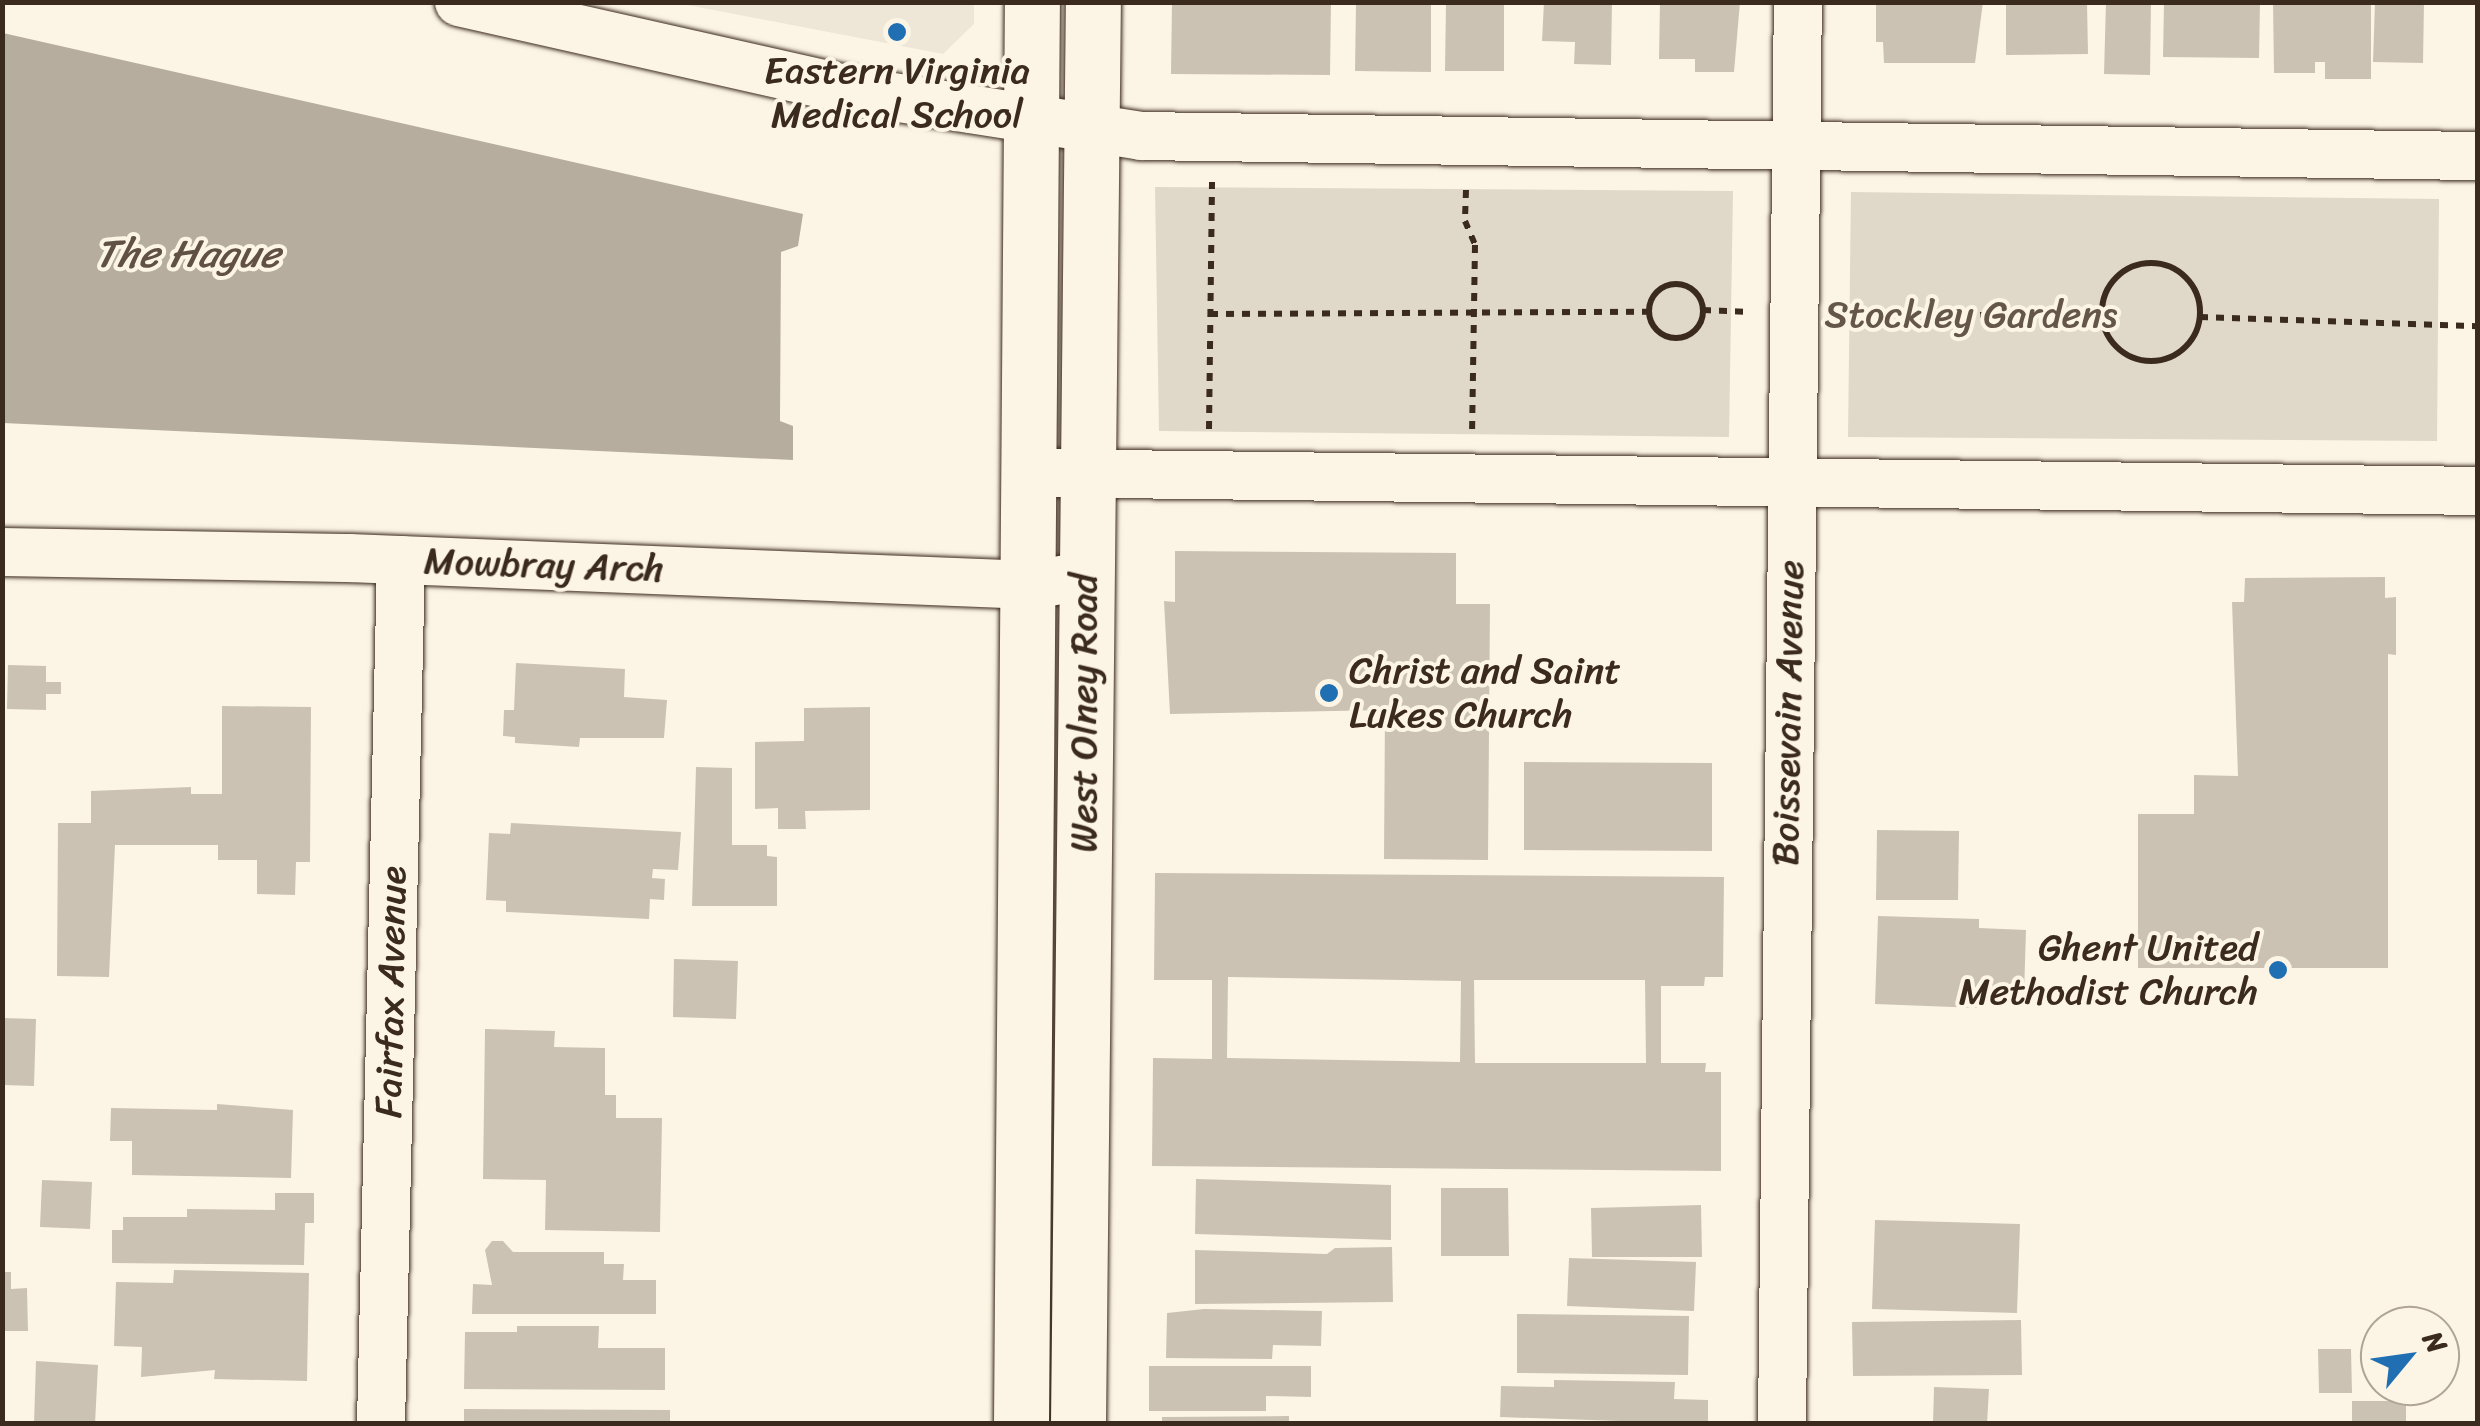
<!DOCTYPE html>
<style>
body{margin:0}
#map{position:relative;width:2480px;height:1426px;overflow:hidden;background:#fcf5e5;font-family:Sriracha,sans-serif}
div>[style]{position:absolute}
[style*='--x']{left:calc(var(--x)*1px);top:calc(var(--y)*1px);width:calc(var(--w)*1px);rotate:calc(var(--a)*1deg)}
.built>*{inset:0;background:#eee6d6}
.green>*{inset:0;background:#e0d8c8}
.water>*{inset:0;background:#b7ad9e}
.building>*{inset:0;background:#ccc2b3}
.path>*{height:6px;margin-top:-3px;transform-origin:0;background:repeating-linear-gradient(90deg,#3b2a1e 0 8px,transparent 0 16px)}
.path>.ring{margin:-3px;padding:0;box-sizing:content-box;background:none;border:6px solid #3b2a1e;border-radius:50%}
.roads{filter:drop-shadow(0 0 2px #3b2a1e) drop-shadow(0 0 2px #3b2a1e)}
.street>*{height:48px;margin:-24px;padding:0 24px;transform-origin:24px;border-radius:24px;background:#fcf5e5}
.secondary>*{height:55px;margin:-27.5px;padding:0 27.5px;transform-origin:27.5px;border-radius:27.5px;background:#fcf5e5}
.dots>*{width:28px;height:28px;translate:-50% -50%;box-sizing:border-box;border:5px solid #fcf5e5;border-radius:50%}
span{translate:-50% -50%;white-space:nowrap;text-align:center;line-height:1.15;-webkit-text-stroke:8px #fcf5e5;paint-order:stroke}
.poi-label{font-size:38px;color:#3b2a1e}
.left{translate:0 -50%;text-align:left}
.right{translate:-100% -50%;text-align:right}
.park-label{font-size:38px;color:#645648}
.street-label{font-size:38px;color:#3b2a1e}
.water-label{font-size:40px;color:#605144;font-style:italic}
.frame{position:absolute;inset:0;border:5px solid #3b2a1e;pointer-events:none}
.north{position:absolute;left:2360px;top:1306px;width:100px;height:100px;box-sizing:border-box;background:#fcf5e5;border:2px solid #afa495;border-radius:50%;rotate:61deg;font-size:28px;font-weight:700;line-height:40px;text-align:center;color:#3b2a1e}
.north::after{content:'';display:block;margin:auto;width:35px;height:45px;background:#1f6fb2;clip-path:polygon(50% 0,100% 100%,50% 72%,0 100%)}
</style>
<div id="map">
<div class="built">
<i style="clip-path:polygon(677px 3px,974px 3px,974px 24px,943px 54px)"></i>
</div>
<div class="green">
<i style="clip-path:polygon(1155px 187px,1733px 191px,1729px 437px,1159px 431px)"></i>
<i style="clip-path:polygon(1851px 192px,2439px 199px,2437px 441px,1848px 437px)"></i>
</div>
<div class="water">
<i style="clip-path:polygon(3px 33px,803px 214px,798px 246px,781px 252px,780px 421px,793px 426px,793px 460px,3px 423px)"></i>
</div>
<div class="building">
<i style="clip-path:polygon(1172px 2px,1331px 2px,1330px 75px,1171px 74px)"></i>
<i style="clip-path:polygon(1356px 2px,1431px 2px,1431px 72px,1355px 71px)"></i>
<i style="clip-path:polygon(1446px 2px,1504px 2px,1504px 71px,1445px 71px)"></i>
<i style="clip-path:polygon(1544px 2px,1612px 2px,1611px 65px,1574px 64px,1575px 42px,1542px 41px)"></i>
<i style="clip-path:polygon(1660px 2px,1740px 2px,1734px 72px,1695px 72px,1695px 59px,1659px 59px)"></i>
<i style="clip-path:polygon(1876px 2px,1983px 2px,1975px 63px,1884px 63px,1883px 42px,1876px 42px)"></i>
<i style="clip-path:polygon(2006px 2px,2087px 2px,2088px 54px,2006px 55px)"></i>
<i style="clip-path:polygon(2106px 2px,2151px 2px,2150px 75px,2104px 74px)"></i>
<i style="clip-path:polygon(2164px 2px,2260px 2px,2259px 58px,2163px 57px)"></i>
<i style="clip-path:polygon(2273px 2px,2371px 2px,2371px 79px,2325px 79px,2325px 62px,2315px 62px,2315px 73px,2274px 73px)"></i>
<i style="clip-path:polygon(2375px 2px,2424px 2px,2423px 63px,2373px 62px)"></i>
<i style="clip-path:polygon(1175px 551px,1456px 553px,1456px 604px,1490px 604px,1488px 860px,1384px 859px,1385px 710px,1170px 714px,1164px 601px,1175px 602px)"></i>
<i style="clip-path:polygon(2385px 577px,2385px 598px,2396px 597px,2396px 655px,2388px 654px,2388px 968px,2138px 968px,2138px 814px,2194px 814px,2194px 775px,2238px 776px,2232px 602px,2244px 602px,2245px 578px)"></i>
<i style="clip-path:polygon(516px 663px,625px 669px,624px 697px,667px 700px,664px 738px,580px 738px,579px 747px,515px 743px,515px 737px,503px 736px,504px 710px,514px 710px)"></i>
<i style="clip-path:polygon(8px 665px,46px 666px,46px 682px,61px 682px,61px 694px,46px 694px,46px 710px,7px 709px)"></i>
<i style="clip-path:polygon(222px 706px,311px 707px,310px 862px,296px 862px,295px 895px,257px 894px,257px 860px,218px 860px,218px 845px,115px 845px,109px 977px,57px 976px,58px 823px,91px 823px,91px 791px,191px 787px,191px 794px,222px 794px)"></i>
<i style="clip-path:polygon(870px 707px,870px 810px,805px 811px,806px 829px,778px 829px,778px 808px,755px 809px,755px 742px,804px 741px,804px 708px)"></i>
<i style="clip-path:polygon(1524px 762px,1712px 763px,1712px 851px,1524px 850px)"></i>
<i style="clip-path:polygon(696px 767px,732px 768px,732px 845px,767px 845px,767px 856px,777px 857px,777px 906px,692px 906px)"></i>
<i style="clip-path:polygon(511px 823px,681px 832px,678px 870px,653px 869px,652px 878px,665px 879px,664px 900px,650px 899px,649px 919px,506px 912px,506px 901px,486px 900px,489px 833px,510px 834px)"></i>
<i style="clip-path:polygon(1877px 830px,1959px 831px,1958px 900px,1876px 900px)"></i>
<i style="clip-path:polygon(evenodd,1155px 873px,1724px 877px,1723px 977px,1705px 977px,1704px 986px,1661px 986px,1661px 1063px,1706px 1063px,1705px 1072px,1721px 1072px,1721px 1171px,1152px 1166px,1153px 1058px,1212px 1059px,1212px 980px,1154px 980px,1155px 873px,1228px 977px,1461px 981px,1460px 1062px,1227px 1058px,1228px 977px,1155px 873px,1474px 980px,1645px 980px,1646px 1063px,1475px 1063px,1474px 980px)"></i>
<i style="clip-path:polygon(1878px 916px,1979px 919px,1979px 928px,2026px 930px,2024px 995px,1979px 992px,1979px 1008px,1875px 1004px)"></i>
<i style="clip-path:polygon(674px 959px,738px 961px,736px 1019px,673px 1017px)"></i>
<i style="clip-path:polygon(3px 1018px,36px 1019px,34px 1086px,3px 1085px)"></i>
<i style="clip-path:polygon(485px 1029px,555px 1031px,554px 1047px,605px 1048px,605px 1095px,616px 1095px,616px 1118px,662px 1118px,660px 1232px,545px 1230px,546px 1180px,483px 1179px)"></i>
<i style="clip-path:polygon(217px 1104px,293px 1110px,291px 1178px,132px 1175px,132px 1141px,110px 1141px,111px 1108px,217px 1110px)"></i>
<i style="clip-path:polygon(1196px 1179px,1391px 1185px,1391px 1240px,1195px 1234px)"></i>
<i style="clip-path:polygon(42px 1180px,92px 1182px,90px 1229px,40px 1227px)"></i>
<i style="clip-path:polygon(1441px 1188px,1508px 1188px,1509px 1256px,1441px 1256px)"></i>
<i style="clip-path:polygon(275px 1193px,314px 1193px,314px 1223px,305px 1223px,304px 1265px,112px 1263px,112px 1230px,123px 1230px,123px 1217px,187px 1217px,187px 1209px,275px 1210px)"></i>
<i style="clip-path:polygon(1701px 1205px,1702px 1257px,1592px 1257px,1591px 1208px)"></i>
<i style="clip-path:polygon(1875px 1220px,2020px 1224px,2017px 1313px,1872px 1309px)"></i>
<i style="clip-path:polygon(492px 1241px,503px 1241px,513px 1252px,604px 1252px,604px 1264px,624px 1264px,623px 1280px,656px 1280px,656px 1314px,472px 1314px,473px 1284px,492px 1285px,485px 1250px)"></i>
<i style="clip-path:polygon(1392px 1247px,1393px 1302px,1195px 1304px,1195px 1250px,1327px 1254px,1335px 1248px)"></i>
<i style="clip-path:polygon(1569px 1258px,1696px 1262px,1694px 1311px,1567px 1306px)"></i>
<i style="clip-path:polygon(174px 1270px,309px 1273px,307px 1381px,214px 1379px,215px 1370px,141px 1377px,142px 1347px,114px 1346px,116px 1282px,173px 1283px)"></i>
<i style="clip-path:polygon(2px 1272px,11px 1272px,11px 1289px,27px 1288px,28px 1331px,2px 1331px)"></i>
<i style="clip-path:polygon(1204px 1309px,1322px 1311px,1321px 1346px,1273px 1345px,1272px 1359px,1166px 1358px,1167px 1313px)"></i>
<i style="clip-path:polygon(1517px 1314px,1689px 1316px,1688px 1375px,1517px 1373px)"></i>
<i style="clip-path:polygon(2021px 1320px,2022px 1375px,1853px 1376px,1852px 1322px)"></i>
<i style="clip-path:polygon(517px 1326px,599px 1326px,598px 1348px,665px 1348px,665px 1390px,464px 1389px,465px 1332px,517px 1332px)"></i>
<i style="clip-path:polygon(2318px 1349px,2351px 1349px,2352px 1393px,2319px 1393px)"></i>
<i style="clip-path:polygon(36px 1361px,98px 1365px,95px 1424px,34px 1424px)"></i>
<i style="clip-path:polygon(1149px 1366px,1311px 1366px,1311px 1397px,1266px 1396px,1266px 1411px,1149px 1411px)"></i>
<i style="clip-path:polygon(1554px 1380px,1675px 1382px,1674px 1399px,1708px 1400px,1708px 1424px,1500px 1417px,1501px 1386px,1554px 1387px)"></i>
<i style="clip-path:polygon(1934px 1387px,1989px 1389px,1987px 1424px,1933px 1424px)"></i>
<i style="clip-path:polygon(2352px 1401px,2406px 1401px,2406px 1424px,2352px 1424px)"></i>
<i style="clip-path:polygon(464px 1409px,670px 1410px,670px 1424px,464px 1424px)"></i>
<i style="clip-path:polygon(1289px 1416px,1289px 1424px,1162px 1424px,1162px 1417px)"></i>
</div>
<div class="path">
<i style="--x:1466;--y:190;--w:31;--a:92"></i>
<i style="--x:1465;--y:221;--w:26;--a:67"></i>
<i style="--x:1475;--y:245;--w:186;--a:90.9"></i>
<i class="ring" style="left:2102px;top:263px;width:92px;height:92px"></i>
<i class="ring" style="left:1649px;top:284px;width:48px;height:48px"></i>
<i style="--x:1703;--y:310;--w:47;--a:2.4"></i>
<i style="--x:1210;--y:314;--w:439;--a:-0.3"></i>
<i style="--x:1868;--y:314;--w:234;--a:0.5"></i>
<i style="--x:2200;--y:317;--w:278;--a:1.9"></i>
<i style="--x:1209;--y:429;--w:247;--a:-89.3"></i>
</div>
<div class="roads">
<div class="street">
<i style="--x:459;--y:2;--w:399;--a:12.7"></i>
<i style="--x:848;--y:90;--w:297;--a:8.9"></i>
<i style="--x:1141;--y:136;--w:1337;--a:0.86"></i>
<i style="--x:1031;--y:473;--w:1447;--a:0.71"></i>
<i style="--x:2;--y:552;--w:347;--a:1"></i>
<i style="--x:349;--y:558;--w:683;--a:2.27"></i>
<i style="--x:1031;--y:585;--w:55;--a:-9.5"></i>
<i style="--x:381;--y:1424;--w:864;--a:-88.67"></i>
<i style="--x:1782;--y:1424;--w:1422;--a:-89.36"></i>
</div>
<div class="secondary">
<i style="--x:1021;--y:1424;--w:1422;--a:-89.56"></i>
<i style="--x:1078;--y:1424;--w:1422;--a:-89.4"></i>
</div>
</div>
<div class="dots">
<i style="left:897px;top:32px;background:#1f6fb2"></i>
<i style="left:1329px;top:693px;background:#1f6fb2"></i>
<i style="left:2278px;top:970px;background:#1f6fb2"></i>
</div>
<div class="poi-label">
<span style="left:897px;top:93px">Eastern Virginia<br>Medical School</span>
<span class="left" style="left:1349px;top:693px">Christ and Saint<br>Lukes Church</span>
<span class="right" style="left:2258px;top:970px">Ghent United<br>Methodist Church</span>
</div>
<div class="park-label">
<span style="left:1971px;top:315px">Stockley Gardens</span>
</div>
<div class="street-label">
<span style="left:544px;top:565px;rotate:2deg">Mowbray Arch</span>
<span style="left:1084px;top:713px;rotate:-90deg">West Olney Road</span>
<span style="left:1788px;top:713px;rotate:-89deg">Boissevain Avenue</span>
<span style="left:391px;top:992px;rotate:-89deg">Fairfax Avenue</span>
</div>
<div class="water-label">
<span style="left:188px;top:254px">The Hague</span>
</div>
<div class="frame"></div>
<div class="north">N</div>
</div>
